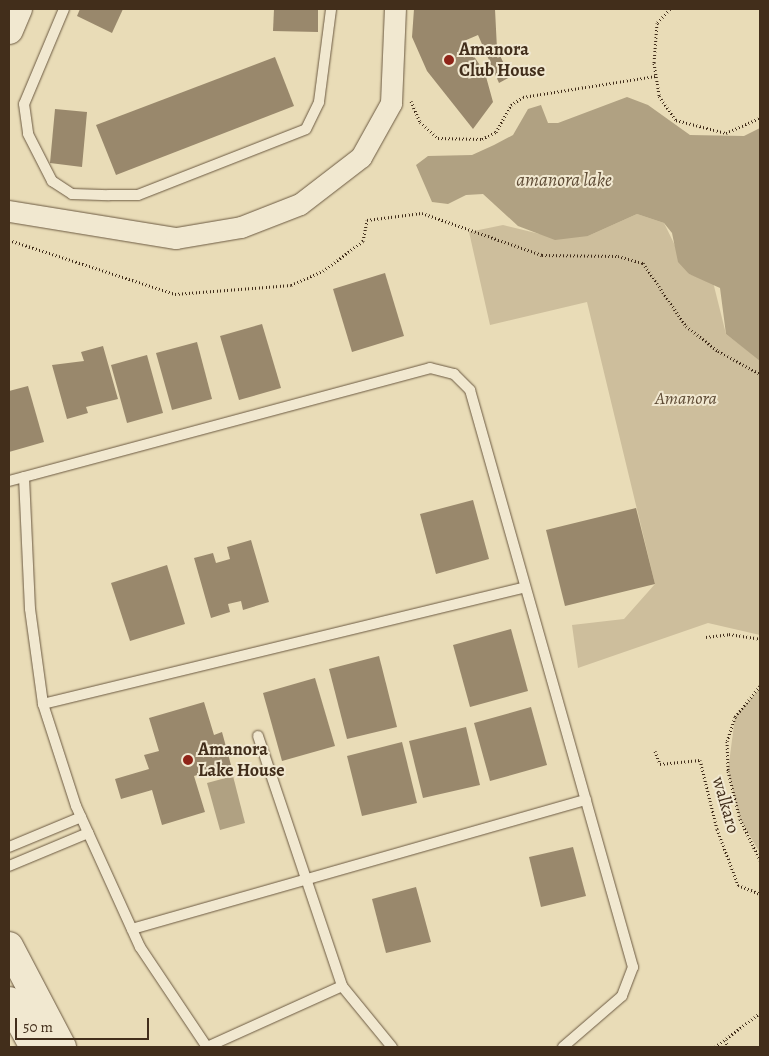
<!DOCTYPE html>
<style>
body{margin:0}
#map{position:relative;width:769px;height:1056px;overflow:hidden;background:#e9dcb7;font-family:Alegreya,serif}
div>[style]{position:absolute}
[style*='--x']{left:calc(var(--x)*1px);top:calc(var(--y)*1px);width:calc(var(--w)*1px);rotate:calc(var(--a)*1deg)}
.green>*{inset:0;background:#cdbe9c}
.water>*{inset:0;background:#b0a182}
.building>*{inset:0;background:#99886c}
.path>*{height:3px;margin-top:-1.5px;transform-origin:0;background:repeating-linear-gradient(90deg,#422e1b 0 1px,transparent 0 3.5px)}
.roads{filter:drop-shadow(0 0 1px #6c5a42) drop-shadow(0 0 1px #6c5a42)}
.service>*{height:10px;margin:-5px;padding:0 5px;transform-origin:5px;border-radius:5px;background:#f1e8d0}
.minor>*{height:21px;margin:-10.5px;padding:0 10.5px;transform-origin:10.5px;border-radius:10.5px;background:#f1e8d0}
.secondary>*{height:28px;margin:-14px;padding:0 14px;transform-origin:14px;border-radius:14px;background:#f1e8d0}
.dots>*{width:14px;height:14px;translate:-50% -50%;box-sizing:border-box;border:2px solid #f1e8d0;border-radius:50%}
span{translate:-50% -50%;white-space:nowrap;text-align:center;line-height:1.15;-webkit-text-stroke:4px #f1e8d0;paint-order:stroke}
.poi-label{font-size:18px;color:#422e1b;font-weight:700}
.left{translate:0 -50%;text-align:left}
.park-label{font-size:18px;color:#5e4b35;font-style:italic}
.street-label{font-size:18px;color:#422e1b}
.water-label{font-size:19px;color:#5e4b35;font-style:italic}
.frame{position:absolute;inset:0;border:10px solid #422e1b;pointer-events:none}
.scale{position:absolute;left:15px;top:1018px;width:134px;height:22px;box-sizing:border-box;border:2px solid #422e1b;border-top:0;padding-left:6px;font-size:15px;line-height:18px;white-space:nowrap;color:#422e1b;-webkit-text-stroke:4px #f1e8d0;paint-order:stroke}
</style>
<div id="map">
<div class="green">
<i style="clip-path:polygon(637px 214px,664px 223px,689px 274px,713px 282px,726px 334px,760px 360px,760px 635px,708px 623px,578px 668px,572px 625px,624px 619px,655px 584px,587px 302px,490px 325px,469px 232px,503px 225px,540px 234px,588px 236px)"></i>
<i style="clip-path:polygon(760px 688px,760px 853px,740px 819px,728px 771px,735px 717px)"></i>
</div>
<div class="water">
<i style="clip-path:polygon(627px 97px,648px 105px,690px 135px,744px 136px,760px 128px,760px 361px,726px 334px,720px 288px,689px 274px,678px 262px,672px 233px,664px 223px,637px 214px,588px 236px,555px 240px,518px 226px,483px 194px,466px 195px,448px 204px,432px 202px,416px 165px,428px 156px,472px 155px,494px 145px,513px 135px,528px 109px,541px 105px,548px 123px,558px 123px)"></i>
<i style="clip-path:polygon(233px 776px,245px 823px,220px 830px,207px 783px)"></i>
</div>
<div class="building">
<i style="clip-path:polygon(80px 9px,123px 9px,112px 33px,77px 16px)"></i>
<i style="clip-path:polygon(274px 9px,318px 9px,318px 32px,273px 31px)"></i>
<i style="clip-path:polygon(414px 9px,495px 9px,497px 49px,510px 77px,499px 83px,478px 35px,464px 41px,485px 73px,493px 102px,473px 129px,427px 71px,412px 37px)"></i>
<i style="clip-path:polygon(275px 57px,294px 106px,116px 175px,96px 125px)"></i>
<i style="clip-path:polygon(55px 109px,87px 112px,82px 167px,50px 163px)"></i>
<i style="clip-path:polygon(385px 273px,404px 336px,352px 352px,333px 289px)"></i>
<i style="clip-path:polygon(262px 324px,281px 388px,239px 400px,220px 336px)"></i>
<i style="clip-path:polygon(197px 342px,212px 399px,172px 410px,156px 353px)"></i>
<i style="clip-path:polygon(103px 346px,118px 399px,86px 407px,88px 413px,67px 419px,52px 365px,84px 361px,81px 352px)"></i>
<i style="clip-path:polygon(147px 355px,163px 413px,127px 423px,111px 365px)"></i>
<i style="clip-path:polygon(28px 386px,44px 442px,9px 452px,9px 391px)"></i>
<i style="clip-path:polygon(473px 500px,489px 559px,436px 574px,420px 514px)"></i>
<i style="clip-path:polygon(636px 508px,655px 584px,565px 606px,546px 530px)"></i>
<i style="clip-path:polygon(251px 540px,269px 602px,243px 610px,241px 601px,228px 604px,230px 612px,211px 618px,194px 558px,213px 553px,216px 563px,230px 559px,227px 547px)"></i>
<i style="clip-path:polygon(167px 565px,185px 624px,130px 641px,111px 583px)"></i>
<i style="clip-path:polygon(511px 629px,528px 691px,470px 707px,453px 645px)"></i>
<i style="clip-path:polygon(379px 656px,397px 727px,347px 739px,329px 669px)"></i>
<i style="clip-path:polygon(315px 678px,335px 746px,282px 761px,263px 693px)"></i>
<i style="clip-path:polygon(204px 702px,214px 735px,222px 732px,231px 765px,194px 776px,205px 812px,162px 825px,152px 790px,121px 799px,115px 779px,149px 769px,144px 755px,159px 751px,149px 718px)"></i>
<i style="clip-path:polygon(531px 707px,547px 765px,490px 781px,474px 723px)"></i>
<i style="clip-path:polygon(466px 727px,480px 785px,423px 798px,409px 741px)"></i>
<i style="clip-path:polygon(402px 742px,417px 803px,362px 816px,347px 756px)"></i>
<i style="clip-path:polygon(573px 847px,586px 896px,541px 907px,529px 857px)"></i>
<i style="clip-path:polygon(416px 887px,431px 942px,386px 953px,372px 899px)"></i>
</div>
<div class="path">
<i style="--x:670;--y:9;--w:19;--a:133"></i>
<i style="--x:657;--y:23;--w:40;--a:94.3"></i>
<i style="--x:654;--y:63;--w:33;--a:81"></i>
<i style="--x:659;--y:96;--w:29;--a:55"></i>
<i style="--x:676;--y:120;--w:52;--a:14.6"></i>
<i style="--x:726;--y:133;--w:37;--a:-24"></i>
<i style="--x:411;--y:101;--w:23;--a:67"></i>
<i style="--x:420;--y:122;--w:24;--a:42"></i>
<i style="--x:438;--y:138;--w:44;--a:1.3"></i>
<i style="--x:482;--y:139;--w:16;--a:-27"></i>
<i style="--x:496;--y:132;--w:31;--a:-61"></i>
<i style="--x:511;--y:105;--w:14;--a:-34"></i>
<i style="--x:523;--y:97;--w:135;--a:-9"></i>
<i style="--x:9;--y:240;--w:175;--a:18"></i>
<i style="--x:175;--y:294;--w:116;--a:-4.4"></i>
<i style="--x:291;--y:285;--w:35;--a:-24"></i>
<i style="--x:323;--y:271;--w:50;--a:-36.9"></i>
<i style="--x:363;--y:241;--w:21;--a:-79"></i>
<i style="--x:367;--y:220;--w:55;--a:-7.3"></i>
<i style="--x:422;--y:213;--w:127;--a:19.3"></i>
<i style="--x:542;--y:255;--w:76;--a:0.8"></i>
<i style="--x:618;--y:256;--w:26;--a:16"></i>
<i style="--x:643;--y:263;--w:76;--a:55.7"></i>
<i style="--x:686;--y:326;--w:41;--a:38"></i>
<i style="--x:718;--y:351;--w:48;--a:28.7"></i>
<i style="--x:706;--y:637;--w:23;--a:-7"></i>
<i style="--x:729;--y:634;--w:31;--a:9"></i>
<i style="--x:760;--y:686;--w:40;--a:129"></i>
<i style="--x:735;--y:717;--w:25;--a:108"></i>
<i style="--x:727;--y:741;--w:30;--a:88"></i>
<i style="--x:728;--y:771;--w:49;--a:76"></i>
<i style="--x:740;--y:819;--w:46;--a:64"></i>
<i style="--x:655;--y:751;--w:14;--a:69"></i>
<i style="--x:660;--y:764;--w:40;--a:-5.7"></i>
<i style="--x:700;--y:760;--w:71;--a:76.2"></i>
<i style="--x:717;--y:829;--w:60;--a:69.4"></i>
<i style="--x:738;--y:885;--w:24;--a:22"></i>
<i style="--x:725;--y:1040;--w:8;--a:67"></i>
<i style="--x:715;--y:1047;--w:56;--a:-37.1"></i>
</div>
<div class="roads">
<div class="service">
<i style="--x:64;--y:9;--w:103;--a:112.8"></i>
<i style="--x:24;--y:104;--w:30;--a:82"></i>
<i style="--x:28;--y:134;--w:53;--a:62.9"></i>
<i style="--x:52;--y:181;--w:24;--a:33"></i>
<i style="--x:72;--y:194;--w:37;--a:2"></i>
<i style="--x:109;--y:195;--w:29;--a:0"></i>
<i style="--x:138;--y:195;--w:180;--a:-21.4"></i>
<i style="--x:306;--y:129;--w:30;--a:-64"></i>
<i style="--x:319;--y:102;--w:94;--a:-82.6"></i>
<i style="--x:24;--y:477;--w:132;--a:87.4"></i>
<i style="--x:30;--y:609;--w:96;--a:82.2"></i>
<i style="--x:43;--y:704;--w:107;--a:72.1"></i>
<i style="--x:76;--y:806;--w:155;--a:65.6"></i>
<i style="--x:140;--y:947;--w:120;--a:56.2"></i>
<i style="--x:9;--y:481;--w:436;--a:-15"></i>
<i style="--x:430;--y:368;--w:25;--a:14"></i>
<i style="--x:454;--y:374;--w:23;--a:45"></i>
<i style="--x:470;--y:390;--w:600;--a:74.23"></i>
<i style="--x:633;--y:967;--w:31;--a:111"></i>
<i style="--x:622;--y:996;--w:78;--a:139.2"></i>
<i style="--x:43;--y:704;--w:496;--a:-13.6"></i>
<i style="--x:258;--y:736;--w:264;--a:71.4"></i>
<i style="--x:342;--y:986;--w:79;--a:50.7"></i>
<i style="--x:9;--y:847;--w:78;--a:-22.6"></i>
<i style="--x:9;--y:866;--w:86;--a:-22.7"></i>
<i style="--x:132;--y:929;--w:472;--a:-15.9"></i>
<i style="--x:207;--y:1047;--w:148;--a:-24.3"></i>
</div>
<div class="minor">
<i style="--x:9;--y:211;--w:169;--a:9.2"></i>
<i style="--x:176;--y:238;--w:66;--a:-9.6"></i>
<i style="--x:241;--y:227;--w:63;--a:-21.3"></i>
<i style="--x:300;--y:204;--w:77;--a:-37.6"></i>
<i style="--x:361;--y:157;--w:62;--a:-60.9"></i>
<i style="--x:391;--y:103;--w:94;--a:-87.6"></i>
</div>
<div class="secondary">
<i style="--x:9;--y:30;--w:23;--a:-67"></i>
<i style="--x:9;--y:946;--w:114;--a:62.3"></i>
<i style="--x:9;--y:1001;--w:52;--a:61.5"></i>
</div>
</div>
<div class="dots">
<i style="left:449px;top:60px;background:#8f2418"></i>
<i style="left:188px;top:760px;background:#8f2418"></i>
</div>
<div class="poi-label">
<span class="left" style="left:459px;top:60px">Amanora<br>Club House</span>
<span class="left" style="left:198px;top:760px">Amanora<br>Lake House</span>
</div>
<div class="park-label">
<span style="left:686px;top:398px">Amanora</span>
</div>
<div class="street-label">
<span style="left:726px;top:805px;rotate:74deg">walkaro</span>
</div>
<div class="water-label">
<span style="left:564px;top:181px">amanora lake</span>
</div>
<div class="frame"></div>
<div class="scale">50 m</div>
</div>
